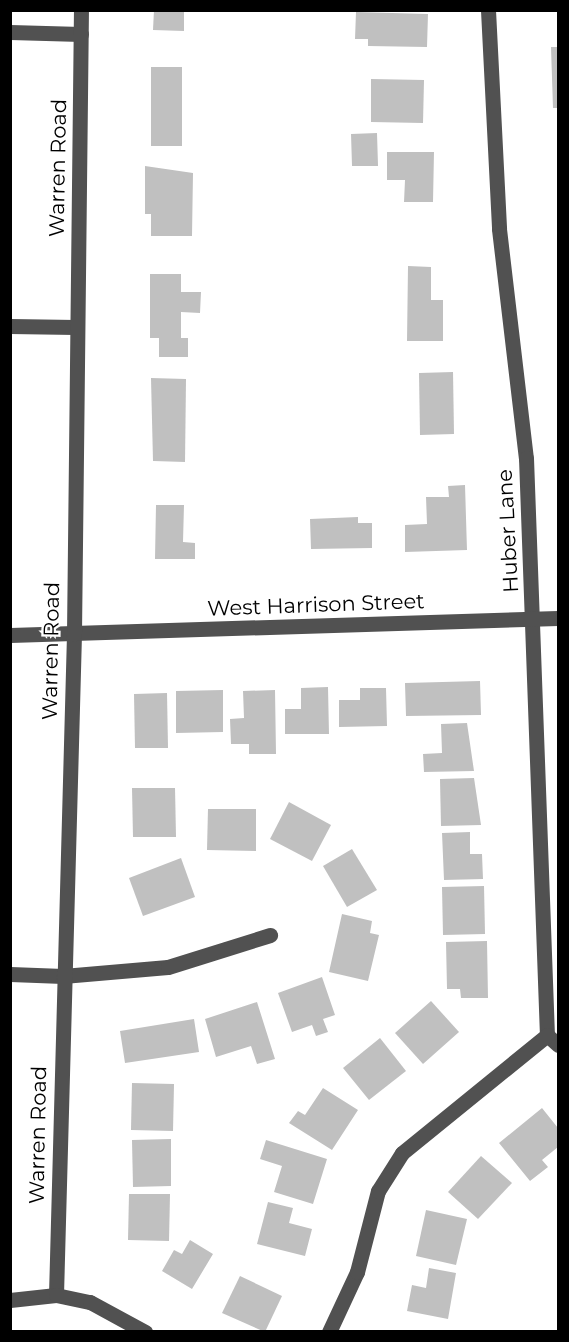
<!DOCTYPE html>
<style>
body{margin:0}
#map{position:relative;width:569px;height:1342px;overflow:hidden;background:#fff;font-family:Montserrat,sans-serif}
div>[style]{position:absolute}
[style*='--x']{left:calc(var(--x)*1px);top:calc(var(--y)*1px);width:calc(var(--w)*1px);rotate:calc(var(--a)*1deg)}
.building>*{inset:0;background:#c0c0c0}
.minor>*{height:15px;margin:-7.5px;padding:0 7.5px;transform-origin:7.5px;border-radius:7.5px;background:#515151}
span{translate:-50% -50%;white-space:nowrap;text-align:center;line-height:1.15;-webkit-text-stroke:4.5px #fff;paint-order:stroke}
.street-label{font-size:21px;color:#000}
.frame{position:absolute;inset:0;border:12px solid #000;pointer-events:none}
</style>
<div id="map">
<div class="building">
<i style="clip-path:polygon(154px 10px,184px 10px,184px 31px,153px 30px)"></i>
<i style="clip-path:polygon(356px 12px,428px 14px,427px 47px,368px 46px,368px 39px,355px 39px)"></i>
<i style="clip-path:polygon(551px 47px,558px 47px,558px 108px,553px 108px)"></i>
<i style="clip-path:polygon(151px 67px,182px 67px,182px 146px,151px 146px)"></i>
<i style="clip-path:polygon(371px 79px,424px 80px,423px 123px,371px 122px)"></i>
<i style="clip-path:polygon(377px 133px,378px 166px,352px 166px,351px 134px)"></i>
<i style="clip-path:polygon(387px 152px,434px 152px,433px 202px,404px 202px,405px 180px,387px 180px)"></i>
<i style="clip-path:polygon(145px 166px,193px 173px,192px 236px,151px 236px,151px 214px,145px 214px)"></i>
<i style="clip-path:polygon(408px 266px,431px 267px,431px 300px,443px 300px,443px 341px,407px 341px)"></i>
<i style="clip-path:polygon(150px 274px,181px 274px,181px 292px,201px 292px,200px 313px,181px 312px,181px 338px,188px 338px,188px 357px,159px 357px,159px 338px,150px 338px)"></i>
<i style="clip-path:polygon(453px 372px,454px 434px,420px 435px,419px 373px)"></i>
<i style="clip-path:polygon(151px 378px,186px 379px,185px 462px,153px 461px)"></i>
<i style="clip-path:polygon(465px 485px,467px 550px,405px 552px,405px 525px,427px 524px,426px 497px,449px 497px,448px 486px)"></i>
<i style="clip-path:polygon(156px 505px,184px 505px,183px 542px,195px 543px,195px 559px,155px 559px)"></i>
<i style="clip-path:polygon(358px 517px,358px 523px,372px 523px,372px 548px,311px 549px,310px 519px)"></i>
<i style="clip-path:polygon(480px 681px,481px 715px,406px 716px,405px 683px)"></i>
<i style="clip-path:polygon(328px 687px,329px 734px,285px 734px,285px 709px,301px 709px,301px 688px)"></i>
<i style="clip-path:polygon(360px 688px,386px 688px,387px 726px,339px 727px,339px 700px,360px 700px)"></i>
<i style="clip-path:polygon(223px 690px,223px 732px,176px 733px,176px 691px)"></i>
<i style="clip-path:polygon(275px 690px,276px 754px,249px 754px,249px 744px,231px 744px,230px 719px,244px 718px,243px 691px)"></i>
<i style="clip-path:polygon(167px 693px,168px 748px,135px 748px,134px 694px)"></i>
<i style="clip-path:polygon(467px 723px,474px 771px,424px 772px,423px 754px,442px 753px,441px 724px)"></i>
<i style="clip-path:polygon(474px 778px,481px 825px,441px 826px,440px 779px)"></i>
<i style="clip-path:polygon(132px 788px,175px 788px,176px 837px,133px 837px)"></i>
<i style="clip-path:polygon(289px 802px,331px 825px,312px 861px,270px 839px)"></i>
<i style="clip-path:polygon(208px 809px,256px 809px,256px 851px,207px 850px)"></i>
<i style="clip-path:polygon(470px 832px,470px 854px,482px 854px,483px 879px,444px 880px,442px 833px)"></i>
<i style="clip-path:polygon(352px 849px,377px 890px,347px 907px,323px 866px)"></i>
<i style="clip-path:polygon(181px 858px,195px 897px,143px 916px,129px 878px)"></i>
<i style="clip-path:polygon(484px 886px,485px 934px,443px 935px,442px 887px)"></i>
<i style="clip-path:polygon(342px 914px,372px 921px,370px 933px,379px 935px,368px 981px,329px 972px)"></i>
<i style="clip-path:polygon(487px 941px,488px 998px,461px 998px,460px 989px,447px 989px,446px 942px)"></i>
<i style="clip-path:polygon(322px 977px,335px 1015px,323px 1019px,328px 1032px,316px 1036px,312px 1025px,292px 1032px,278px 993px)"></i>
<i style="clip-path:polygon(431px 1001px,459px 1032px,423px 1064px,395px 1033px)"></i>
<i style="clip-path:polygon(257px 1002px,275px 1059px,257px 1064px,251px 1046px,216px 1057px,205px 1019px)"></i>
<i style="clip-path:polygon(194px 1019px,199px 1052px,125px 1063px,120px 1031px)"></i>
<i style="clip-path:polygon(380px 1038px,406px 1071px,369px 1100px,343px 1068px)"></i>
<i style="clip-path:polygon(132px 1083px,174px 1084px,173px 1131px,131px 1130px)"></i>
<i style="clip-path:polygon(323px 1088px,358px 1110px,332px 1150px,289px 1123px,298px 1111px,305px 1115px)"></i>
<i style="clip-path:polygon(542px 1108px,558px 1128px,558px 1147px,542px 1160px,548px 1167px,530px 1181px,499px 1143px)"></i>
<i style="clip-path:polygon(171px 1139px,171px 1186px,133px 1187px,132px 1140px)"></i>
<i style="clip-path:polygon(266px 1140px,327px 1159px,313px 1204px,274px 1192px,282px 1166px,260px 1159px)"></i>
<i style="clip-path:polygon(481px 1156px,512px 1183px,478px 1219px,448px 1192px)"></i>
<i style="clip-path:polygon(129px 1194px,170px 1194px,169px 1241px,128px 1240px)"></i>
<i style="clip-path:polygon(268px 1202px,293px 1208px,289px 1223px,312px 1229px,305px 1256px,257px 1244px)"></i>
<i style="clip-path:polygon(426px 1210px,467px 1219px,456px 1265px,416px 1256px)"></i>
<i style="clip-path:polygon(190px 1240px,213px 1254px,192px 1289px,162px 1271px,174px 1250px,182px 1254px)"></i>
<i style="clip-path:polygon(429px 1268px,456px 1273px,448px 1319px,407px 1311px,412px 1285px,426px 1288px)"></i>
<i style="clip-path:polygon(240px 1276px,282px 1296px,265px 1332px,222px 1313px)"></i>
</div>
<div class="minor">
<i style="--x:488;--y:10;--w:219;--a:87.1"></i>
<i style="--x:499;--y:229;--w:231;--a:83.3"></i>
<i style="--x:526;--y:458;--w:577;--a:87.92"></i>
<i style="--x:547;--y:1035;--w:15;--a:42"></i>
<i style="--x:10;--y:32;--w:71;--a:1.6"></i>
<i style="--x:10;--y:326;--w:65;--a:0.9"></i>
<i style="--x:10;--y:635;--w:548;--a:-1.78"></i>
<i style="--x:10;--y:974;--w:53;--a:2.2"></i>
<i style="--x:63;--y:976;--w:105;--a:-4.9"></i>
<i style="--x:168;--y:967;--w:107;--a:-17.4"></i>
<i style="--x:56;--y:1295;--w:661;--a:-88.44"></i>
<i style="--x:74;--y:634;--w:624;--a:-89.36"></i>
<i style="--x:10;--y:1300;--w:46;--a:-6.2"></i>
<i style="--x:56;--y:1295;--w:35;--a:12"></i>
<i style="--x:90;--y:1302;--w:63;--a:28.6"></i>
<i style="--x:329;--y:1332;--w:66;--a:-65"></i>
<i style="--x:357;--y:1272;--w:84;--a:-75.5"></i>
<i style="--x:378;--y:1191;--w:45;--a:-57.7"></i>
<i style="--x:402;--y:1153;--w:187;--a:-39.1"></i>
</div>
<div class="street-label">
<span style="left:58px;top:168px;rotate:-89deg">Warren Road</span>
<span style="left:508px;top:531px;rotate:-93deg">Huber Lane</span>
<span style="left:316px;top:605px;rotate:-2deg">West Harrison Street</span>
<span style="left:51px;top:651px;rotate:-89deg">Warren Road</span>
<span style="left:38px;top:1135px;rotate:-89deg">Warren Road</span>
</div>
<div class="frame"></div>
</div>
